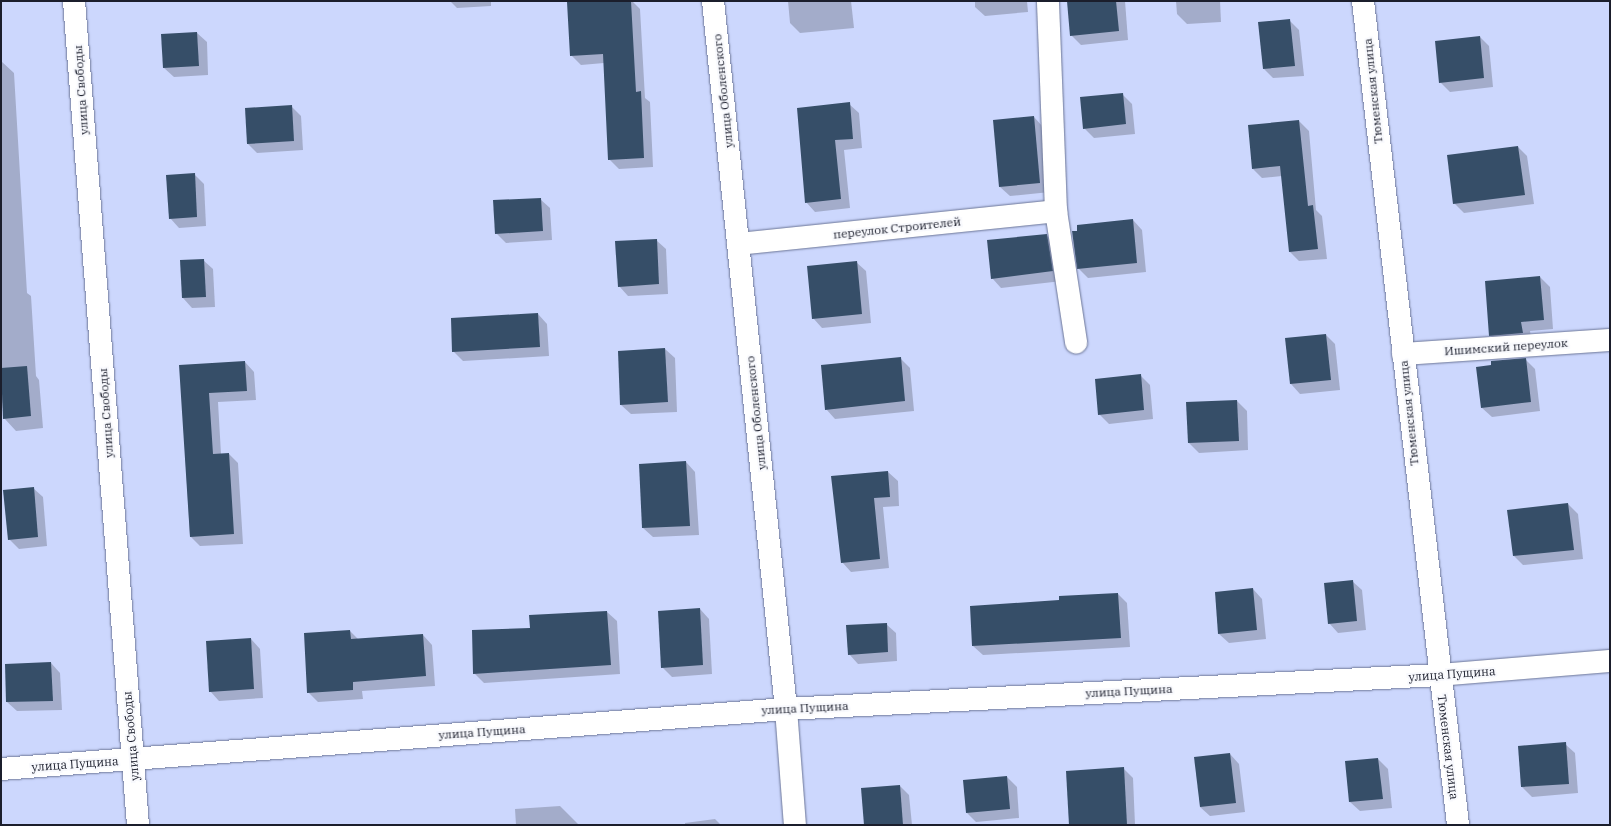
<!DOCTYPE html>
<meta charset="utf-8">
<style>
body{margin:0}
#map{position:relative;width:1611px;height:826px;overflow:hidden;background:#ccd7fd;font-family:"IBM Plex Serif",serif}
div>[style]{position:absolute}
[style*='--x']{left:calc(var(--x)*1px);top:calc(var(--y)*1px);width:calc(var(--w)*1px);rotate:calc(var(--a)*1deg)}
.shadow>*{inset:0;background:#0003}
.building>*{inset:0;background:#364e68}
.roads{filter:drop-shadow(0 0 1px #6b7596) drop-shadow(0 0 1px #6b7596)}
.street>*{height:22px;margin:-11px;padding:0 11px;transform-origin:11px;border-radius:11px;background:#fff}
.secondary>*{height:22px;margin:-11px;padding:0 11px;transform-origin:11px;border-radius:11px;background:#fff}
span{translate:-50% -50%;white-space:nowrap;text-align:center;line-height:1.15;-webkit-text-stroke:4px #f8f9fd;paint-order:stroke}
.street-label{font-size:12px;color:#1b1e2c}
.frame{position:absolute;inset:0;border:2px solid #1b1e2c;pointer-events:none}
</style>
<div id="map">
<div class="shadow">
<i style="clip-path:polygon(450px 1px,491px 1px,491px 6px,457px 8px)"></i>
<i style="clip-path:polygon(632px 1px,640px 9px,645px 98px,650px 102px,653px 167px,619px 169px,609px 159px,604px 63px,581px 65px,571px 55px,568px 3px)"></i>
<i style="clip-path:polygon(788px 1px,851px 1px,854px 28px,800px 33px,790px 23px)"></i>
<i style="clip-path:polygon(975px 1px,1027px 1px,1028px 12px,985px 16px,975px 7px)"></i>
<i style="clip-path:polygon(1068px 1px,1125px 1px,1128px 40px,1081px 45px,1071px 35px)"></i>
<i style="clip-path:polygon(1176px 1px,1220px 1px,1221px 22px,1187px 24px,1177px 14px)"></i>
<i style="clip-path:polygon(1289px 20px,1299px 30px,1304px 76px,1273px 78px,1264px 69px)"></i>
<i style="clip-path:polygon(197px 33px,207px 42px,208px 75px,174px 77px,164px 68px,162px 35px)"></i>
<i style="clip-path:polygon(1480px 37px,1489px 46px,1493px 87px,1450px 92px,1440px 82px)"></i>
<i style="clip-path:polygon(1px 61px,14px 73px,27px 293px,31px 296px,36px 376px,39px 380px,43px 428px,16px 431px,4px 418px,1px 391px)"></i>
<i style="clip-path:polygon(1122px 94px,1132px 104px,1135px 134px,1094px 138px,1084px 128px)"></i>
<i style="clip-path:polygon(849px 104px,859px 113px,862px 148px,844px 150px,850px 208px,815px 212px,806px 202px)"></i>
<i style="clip-path:polygon(291px 106px,301px 116px,303px 150px,257px 153px,248px 144px)"></i>
<i style="clip-path:polygon(1034px 117px,1043px 127px,1050px 192px,1010px 196px,1000px 187px)"></i>
<i style="clip-path:polygon(1299px 121px,1309px 131px,1316px 210px,1322px 216px,1327px 259px,1299px 261px,1290px 252px,1282px 176px,1262px 178px,1253px 169px)"></i>
<i style="clip-path:polygon(1518px 147px,1527px 156px,1534px 204px,1464px 213px,1454px 203px)"></i>
<i style="clip-path:polygon(194px 174px,204px 184px,206px 226px,179px 228px,170px 218px)"></i>
<i style="clip-path:polygon(540px 199px,550px 208px,552px 240px,506px 243px,496px 233px)"></i>
<i style="clip-path:polygon(1133px 220px,1142px 230px,1146px 272px,1088px 278px,1078px 268px)"></i>
<i style="clip-path:polygon(1046px 235px,1056px 244px,1062px 281px,1001px 288px,992px 278px)"></i>
<i style="clip-path:polygon(656px 240px,666px 249px,668px 294px,628px 296px,619px 286px)"></i>
<i style="clip-path:polygon(203px 260px,213px 269px,215px 307px,192px 308px,183px 298px,181px 261px)"></i>
<i style="clip-path:polygon(856px 262px,866px 271px,871px 323px,822px 328px,813px 318px)"></i>
<i style="clip-path:polygon(1540px 277px,1550px 287px,1553px 329px,1530px 331px,1532px 343px,1500px 345px,1490px 335px)"></i>
<i style="clip-path:polygon(538px 314px,547px 324px,549px 356px,463px 361px,453px 351px)"></i>
<i style="clip-path:polygon(1326px 335px,1335px 344px,1340px 390px,1300px 394px,1291px 384px,1286px 339px)"></i>
<i style="clip-path:polygon(665px 349px,675px 358px,677px 412px,631px 414px,621px 405px)"></i>
<i style="clip-path:polygon(900px 358px,910px 368px,914px 411px,835px 419px,826px 409px)"></i>
<i style="clip-path:polygon(1525px 359px,1535px 369px,1540px 411px,1492px 417px,1482px 408px)"></i>
<i style="clip-path:polygon(245px 362px,254px 372px,256px 400px,218px 402px,221px 454px,229px 454px,238px 463px,243px 544px,200px 546px,190px 536px,180px 366px)"></i>
<i style="clip-path:polygon(1140px 375px,1150px 385px,1153px 419px,1109px 424px,1099px 414px)"></i>
<i style="clip-path:polygon(1237px 401px,1247px 411px,1248px 450px,1199px 453px,1189px 443px,1187px 403px)"></i>
<i style="clip-path:polygon(686px 462px,695px 472px,699px 535px,653px 537px,643px 528px)"></i>
<i style="clip-path:polygon(888px 472px,898px 481px,899px 506px,883px 507px,889px 568px,851px 572px,842px 562px,832px 477px)"></i>
<i style="clip-path:polygon(33px 488px,43px 497px,47px 546px,19px 549px,9px 539px)"></i>
<i style="clip-path:polygon(1568px 504px,1578px 514px,1583px 559px,1523px 565px,1514px 556px)"></i>
<i style="clip-path:polygon(1352px 581px,1362px 590px,1366px 630px,1338px 633px,1329px 623px)"></i>
<i style="clip-path:polygon(1253px 589px,1262px 599px,1266px 639px,1229px 643px,1219px 634px)"></i>
<i style="clip-path:polygon(1118px 594px,1127px 603px,1130px 647px,983px 655px,973px 646px,1060px 601px)"></i>
<i style="clip-path:polygon(700px 609px,709px 619px,712px 674px,672px 677px,662px 667px)"></i>
<i style="clip-path:polygon(607px 612px,617px 621px,620px 674px,484px 683px,474px 673px,531px 629px)"></i>
<i style="clip-path:polygon(886px 624px,896px 633px,897px 661px,858px 664px,849px 654px)"></i>
<i style="clip-path:polygon(350px 631px,359px 640px,423px 635px,432px 645px,435px 686px,362px 691px,363px 699px,318px 702px,308px 692px)"></i>
<i style="clip-path:polygon(251px 639px,260px 649px,263px 698px,219px 701px,210px 691px)"></i>
<i style="clip-path:polygon(51px 663px,60px 673px,62px 710px,17px 711px,7px 702px)"></i>
<i style="clip-path:polygon(1565px 744px,1575px 753px,1578px 793px,1532px 797px,1522px 787px,1519px 747px)"></i>
<i style="clip-path:polygon(1230px 754px,1239px 764px,1245px 812px,1210px 816px,1200px 807px)"></i>
<i style="clip-path:polygon(1378px 759px,1388px 769px,1392px 808px,1360px 811px,1350px 802px)"></i>
<i style="clip-path:polygon(1123px 768px,1133px 778px,1135px 825px,1070px 825px)"></i>
<i style="clip-path:polygon(1007px 777px,1017px 787px,1019px 818px,976px 822px,967px 813px)"></i>
<i style="clip-path:polygon(900px 786px,909px 795px,912px 825px,865px 825px)"></i>
<i style="clip-path:polygon(560px 806px,579px 825px,516px 825px,515px 809px)"></i>
<i style="clip-path:polygon(715px 819px,721px 825px,685px 825px,685px 823px)"></i>
</div>
<div class="building">
<i style="clip-path:polygon(631px 1px,636px 92px,641px 91px,644px 158px,608px 160px,603px 54px,570px 56px,567px 2px)"></i>
<i style="clip-path:polygon(1067px 1px,1116px 1px,1119px 31px,1070px 36px)"></i>
<i style="clip-path:polygon(1290px 19px,1295px 66px,1263px 69px,1258px 22px)"></i>
<i style="clip-path:polygon(197px 32px,199px 66px,163px 68px,161px 34px)"></i>
<i style="clip-path:polygon(1480px 36px,1484px 78px,1439px 83px,1435px 41px)"></i>
<i style="clip-path:polygon(1123px 93px,1126px 124px,1083px 129px,1080px 97px)"></i>
<i style="clip-path:polygon(850px 102px,853px 139px,835px 140px,841px 199px,805px 203px,797px 108px)"></i>
<i style="clip-path:polygon(292px 105px,294px 141px,247px 144px,245px 108px)"></i>
<i style="clip-path:polygon(1034px 116px,1040px 183px,999px 187px,993px 120px)"></i>
<i style="clip-path:polygon(1299px 120px,1308px 206px,1313px 205px,1318px 249px,1289px 252px,1280px 166px,1252px 169px,1248px 125px)"></i>
<i style="clip-path:polygon(1518px 146px,1525px 195px,1453px 204px,1447px 155px)"></i>
<i style="clip-path:polygon(195px 173px,197px 217px,169px 219px,166px 175px)"></i>
<i style="clip-path:polygon(541px 198px,543px 231px,495px 234px,493px 200px)"></i>
<i style="clip-path:polygon(1133px 219px,1137px 263px,1077px 269px,1072px 231px,1077px 231px,1077px 225px)"></i>
<i style="clip-path:polygon(1047px 234px,1053px 271px,991px 279px,987px 240px)"></i>
<i style="clip-path:polygon(657px 239px,659px 284px,618px 287px,615px 241px)"></i>
<i style="clip-path:polygon(204px 259px,206px 297px,182px 298px,180px 260px)"></i>
<i style="clip-path:polygon(857px 261px,862px 314px,812px 319px,807px 266px)"></i>
<i style="clip-path:polygon(1540px 276px,1544px 320px,1521px 322px,1523px 333px,1489px 336px,1485px 281px)"></i>
<i style="clip-path:polygon(538px 313px,540px 347px,452px 352px,451px 318px)"></i>
<i style="clip-path:polygon(1326px 334px,1331px 380px,1290px 384px,1285px 338px)"></i>
<i style="clip-path:polygon(665px 348px,668px 402px,620px 405px,618px 351px)"></i>
<i style="clip-path:polygon(901px 357px,905px 401px,825px 410px,821px 365px)"></i>
<i style="clip-path:polygon(1526px 358px,1531px 402px,1481px 408px,1476px 367px,1491px 365px,1491px 361px)"></i>
<i style="clip-path:polygon(245px 361px,247px 391px,209px 393px,213px 454px,229px 453px,234px 534px,190px 537px,179px 365px)"></i>
<i style="clip-path:polygon(27px 366px,31px 416px,3px 419px,1px 368px)"></i>
<i style="clip-path:polygon(1141px 374px,1144px 410px,1098px 415px,1095px 379px)"></i>
<i style="clip-path:polygon(1237px 400px,1239px 441px,1188px 443px,1186px 402px)"></i>
<i style="clip-path:polygon(686px 461px,690px 526px,642px 528px,639px 464px)"></i>
<i style="clip-path:polygon(888px 471px,890px 497px,874px 498px,880px 559px,841px 563px,831px 476px)"></i>
<i style="clip-path:polygon(34px 487px,38px 537px,8px 540px,3px 490px)"></i>
<i style="clip-path:polygon(1568px 503px,1574px 550px,1513px 556px,1507px 510px)"></i>
<i style="clip-path:polygon(1353px 580px,1357px 621px,1328px 624px,1324px 583px)"></i>
<i style="clip-path:polygon(1253px 588px,1257px 630px,1218px 634px,1215px 592px)"></i>
<i style="clip-path:polygon(1118px 593px,1121px 638px,972px 646px,970px 606px,1059px 600px,1059px 596px)"></i>
<i style="clip-path:polygon(700px 608px,703px 665px,661px 668px,658px 611px)"></i>
<i style="clip-path:polygon(607px 611px,611px 665px,473px 674px,472px 630px,530px 628px,529px 615px)"></i>
<i style="clip-path:polygon(887px 623px,888px 652px,848px 655px,846px 625px)"></i>
<i style="clip-path:polygon(350px 630px,351px 639px,423px 634px,426px 676px,353px 682px,353px 690px,307px 693px,304px 633px)"></i>
<i style="clip-path:polygon(251px 638px,254px 689px,209px 692px,206px 641px)"></i>
<i style="clip-path:polygon(51px 662px,53px 701px,6px 702px,5px 664px)"></i>
<i style="clip-path:polygon(1566px 742px,1569px 784px,1521px 787px,1518px 746px)"></i>
<i style="clip-path:polygon(1230px 753px,1236px 803px,1200px 807px,1194px 757px)"></i>
<i style="clip-path:polygon(1378px 758px,1383px 799px,1349px 802px,1345px 761px)"></i>
<i style="clip-path:polygon(1124px 767px,1127px 825px,1069px 825px,1066px 771px)"></i>
<i style="clip-path:polygon(1007px 776px,1010px 809px,966px 813px,963px 780px)"></i>
<i style="clip-path:polygon(900px 785px,903px 825px,864px 825px,861px 788px)"></i>
</div>
<div class="roads">
<div class="street">
<i style="--x:713;--y:1;--w:712;--a:84.11"></i>
<i style="--x:786;--y:709;--w:116;--a:85.6"></i>
<i style="--x:1363;--y:1;--w:829;--a:83.42"></i>
<i style="--x:1056;--y:211;--w:133;--a:81.3"></i>
<i style="--x:738;--y:244;--w:320;--a:-5.9"></i>
<i style="--x:1056;--y:211;--w:210;--a:-92.2"></i>
<i style="--x:1403;--y:354;--w:207;--a:-3.9"></i>
<i style="--x:1;--y:769;--w:787;--a:-4.37"></i>
<i style="--x:786;--y:709;--w:654;--a:-2.98"></i>
<i style="--x:1439;--y:675;--w:172;--a:-4.7"></i>
</div>
<div class="secondary">
<i style="--x:74;--y:1;--w:826;--a:85.56"></i>
</div>
</div>
<div class="street-label">
<span style="left:81px;top:90px;rotate:-94deg">улица Свободы</span>
<span style="left:723px;top:91px;rotate:-96deg">улица Оболенского</span>
<span style="left:1373px;top:91px;rotate:-96deg">Тюменская улица</span>
<span style="left:897px;top:228px;rotate:-6deg">переулок Строителей</span>
<span style="left:1506px;top:347px;rotate:-4deg">Ишимский переулок</span>
<span style="left:106px;top:413px;rotate:-94deg">улица Свободы</span>
<span style="left:756px;top:413px;rotate:-96deg">улица Оболенского</span>
<span style="left:1409px;top:413px;rotate:-96deg">Тюменская улица</span>
<span style="left:1452px;top:674px;rotate:-4deg">улица Пущина</span>
<span style="left:1129px;top:691px;rotate:-3deg">улица Пущина</span>
<span style="left:805px;top:708px;rotate:-3deg">улица Пущина</span>
<span style="left:482px;top:732px;rotate:-4deg">улица Пущина</span>
<span style="left:131px;top:736px;rotate:-95deg">улица Свободы</span>
<span style="left:1448px;top:747px;rotate:83deg">Тюменская улица</span>
<span style="left:75px;top:764px;rotate:-4deg">улица Пущина</span>
</div>
<div class="frame"></div>
</div>
